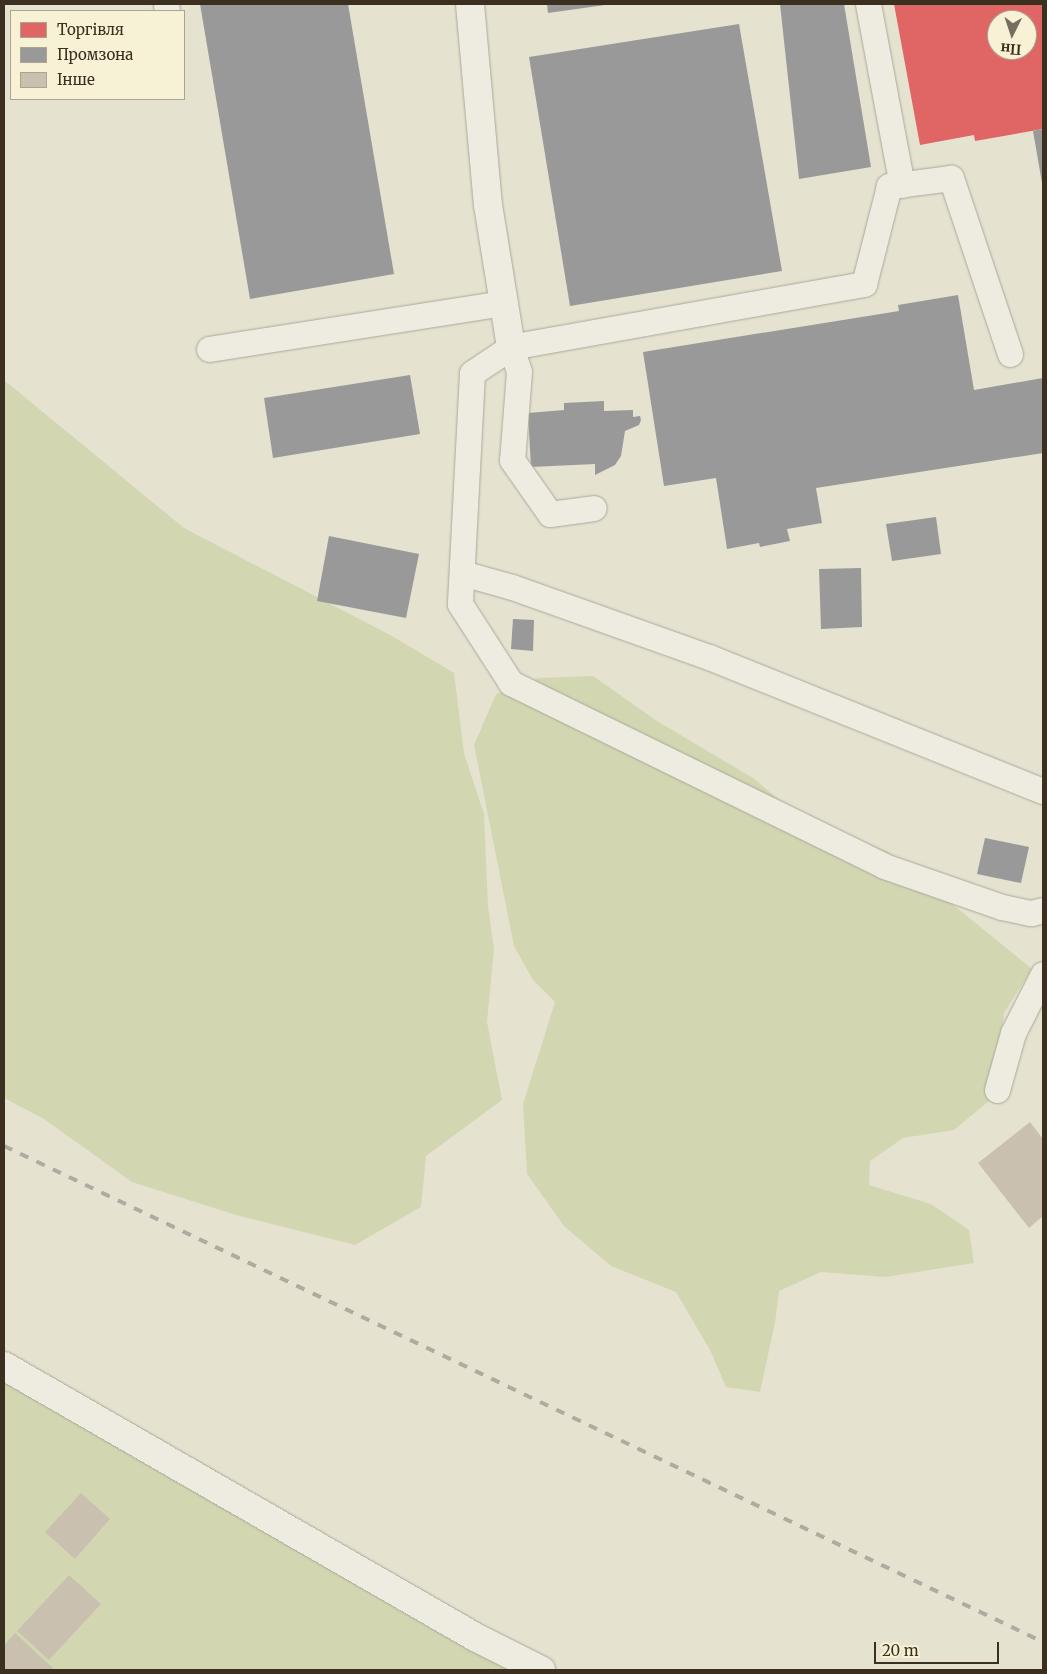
<!DOCTYPE html>
<meta charset="utf-8">
<style>
body{margin:0}
#map{position:relative;width:1047px;height:1674px;overflow:hidden;background:#e6e2d0;font-family:Merriweather,serif}
div>[style]{position:absolute}
[style*='--x']{left:calc(var(--x)*1px);top:calc(var(--y)*1px);width:calc(var(--w)*1px);rotate:calc(var(--a)*1deg)}
.green>*{inset:0;background:#d2d7b2}
.shops>*{inset:0;background:#e06666}
.industry>*{inset:0;background:#999}
.building>*{inset:0;background:#cac0b0}
.roads{filter:drop-shadow(0 0 1px #aca798) drop-shadow(0 0 1px #aca798)}
.service>*{height:25px;margin:-12.5px;padding:0 12.5px;transform-origin:12.5px;border-radius:12.5px;background:#eeece1}
.minor>*{height:28px;margin:-14px;padding:0 14px;transform-origin:14px;border-radius:14px;background:#eeece1}
.rail>*{height:4px;margin-top:-2px;transform-origin:0;background:repeating-linear-gradient(90deg,#aeaba1 0 9px,transparent 0 18px)}
span{translate:-50% -50%;white-space:nowrap;text-align:center;line-height:1.15;-webkit-text-stroke:5px #f7f1d6;paint-order:stroke}
.frame{position:absolute;inset:0;border:5px solid #3b301f;pointer-events:none}
.legend{position:absolute;left:10px;top:10px;width:175px;height:90px;box-sizing:border-box;background:#f7f1d6;border:1px solid #aca48d;margin:0;padding:6px 9px;list-style:none;font-size:15px;color:#3b301f}
.legend li{display:flex;align-items:center;gap:10px;height:25px}
.legend b{width:25px;border:1px solid #aca48d}
.north{position:absolute;left:987px;top:10px;width:50px;height:50px;box-sizing:border-box;background:#f7f1d6;border:1px solid #aca48d;border-radius:50%;rotate:184deg;font-size:14px;font-weight:700;line-height:20px;text-align:center;color:#3b301f}
.north::after{content:'';display:block;margin:auto;width:18px;height:22px;background:#776e5d;clip-path:polygon(50% 0,100% 100%,50% 72%,0 100%)}
.scale{position:absolute;left:874px;top:1642px;width:125px;height:22px;box-sizing:border-box;border:2px solid #3b301f;border-top:0;padding-left:6px;font-size:15px;line-height:18px;white-space:nowrap;color:#3b301f;-webkit-text-stroke:4px #f7f1d6;paint-order:stroke}
</style>
<div id="map">
<div class="green">
<i style="clip-path:polygon(4px 380px,184px 528px,392px 636px,454px 673px,464px 753px,484px 814px,488px 907px,494px 949px,487px 1022px,502px 1100px,426px 1156px,421px 1207px,355px 1245px,236px 1215px,132px 1182px,44px 1119px,4px 1098px)"></i>
<i style="clip-path:polygon(593px 676px,657px 721px,753px 778px,804px 821px,887px 851px,1032px 969px,1004px 1013px,995px 1096px,954px 1130px,903px 1138px,870px 1161px,869px 1185px,931px 1204px,969px 1230px,974px 1263px,885px 1277px,821px 1272px,779px 1291px,775px 1323px,760px 1392px,726px 1387px,710px 1350px,676px 1292px,611px 1266px,564px 1226px,527px 1174px,523px 1104px,555px 1002px,533px 980px,514px 946px,474px 745px,496px 694px,539px 678px)"></i>
<i style="clip-path:polygon(4px 1375px,533px 1670px,4px 1670px)"></i>
</div>
<div class="shops">
<i style="clip-path:polygon(evenodd,894px 4px,1043px 4px,1043px 129px,975px 141px,974px 135px,920px 145px,894px 4px,997px 20px,1027px 20px,1027px 50px,997px 50px,997px 20px)"></i>
</div>
<div class="industry">
<i style="clip-path:polygon(200px 4px,348px 4px,394px 274px,250px 299px)"></i>
<i style="clip-path:polygon(547px 4px,604px 4px,605px 5px,548px 13px)"></i>
<i style="clip-path:polygon(780px 4px,844px 4px,871px 167px,799px 179px)"></i>
<i style="clip-path:polygon(739px 24px,782px 271px,570px 306px,529px 57px)"></i>
<i style="clip-path:polygon(1043px 129px,1043px 183px,1042px 183px,1033px 131px)"></i>
<i style="clip-path:polygon(958px 295px,974px 390px,1043px 378px,1043px 453px,816px 488px,822px 523px,787px 529px,790px 541px,760px 547px,759px 543px,727px 549px,716px 478px,664px 486px,643px 352px,899px 311px,898px 305px)"></i>
<i style="clip-path:polygon(410px 375px,420px 434px,273px 458px,264px 398px)"></i>
<i style="clip-path:polygon(604px 401px,604px 411px,633px 410px,633px 417px,640px 416px,641px 420px,639px 425px,625px 431px,621px 456px,615px 465px,595px 475px,595px 464px,531px 467px,528px 413px,564px 410px,564px 403px)"></i>
<i style="clip-path:polygon(936px 517px,941px 554px,892px 561px,886px 524px)"></i>
<i style="clip-path:polygon(329px 536px,419px 554px,406px 618px,317px 601px)"></i>
<i style="clip-path:polygon(861px 568px,862px 627px,821px 629px,819px 569px)"></i>
<i style="clip-path:polygon(513px 619px,534px 620px,533px 651px,511px 649px)"></i>
<i style="clip-path:polygon(985px 838px,1029px 847px,1021px 883px,977px 874px)"></i>
</div>
<div class="building">
<i style="clip-path:polygon(1030px 1122px,1043px 1139px,1043px 1216px,1029px 1228px,978px 1163px)"></i>
<i style="clip-path:polygon(81px 1493px,110px 1519px,75px 1559px,45px 1532px)"></i>
<i style="clip-path:polygon(69px 1575px,101px 1604px,49px 1660px,17px 1631px)"></i>
<i style="clip-path:polygon(15px 1633px,55px 1670px,4px 1670px,4px 1645px)"></i>
</div>
<div class="roads">
<div class="service">
<i style="--x:166;--y:4;--w:7;--a:82"></i>
<i style="--x:868;--y:4;--w:184;--a:79.4"></i>
<i style="--x:511;--y:347;--w:26;--a:72"></i>
<i style="--x:519;--y:372;--w:88;--a:94.5"></i>
<i style="--x:512;--y:460;--w:66;--a:54.9"></i>
<i style="--x:550;--y:514;--w:44;--a:-7.8"></i>
<i style="--x:209;--y:349;--w:299;--a:-8.9"></i>
<i style="--x:1010;--y:354;--w:186;--a:-108.5"></i>
<i style="--x:951;--y:178;--w:63;--a:172.6"></i>
<i style="--x:889;--y:186;--w:101;--a:104.3"></i>
<i style="--x:864;--y:284;--w:359;--a:169.9"></i>
<i style="--x:511;--y:347;--w:47;--a:146.3"></i>
<i style="--x:472;--y:373;--w:231;--a:93"></i>
<i style="--x:460;--y:604;--w:94;--a:57.2"></i>
<i style="--x:511;--y:683;--w:415;--a:26.1"></i>
<i style="--x:884;--y:866;--w:125;--a:19.2"></i>
<i style="--x:1002;--y:907;--w:30;--a:12"></i>
<i style="--x:1031;--y:913;--w:12;--a:-14"></i>
<i style="--x:462;--y:573;--w:52;--a:15.6"></i>
<i style="--x:512;--y:587;--w:209;--a:19.6"></i>
<i style="--x:709;--y:657;--w:360;--a:21.9"></i>
<i style="--x:997;--y:1090;--w:59;--a:-74.3"></i>
<i style="--x:1013;--y:1033;--w:66;--a:-63"></i>
</div>
<div class="minor">
<i style="--x:470;--y:4;--w:202;--a:84.9"></i>
<i style="--x:488;--y:205;--w:144;--a:80.8"></i>
<i style="--x:4;--y:1366;--w:543;--a:29.91"></i>
<i style="--x:475;--y:1637;--w:74;--a:26.6"></i>
</div>
</div>
<div class="rail">
<i style="--x:4;--y:1146;--w:1151;--a:25.52"></i>
</div>
<div class="frame"></div>
<ul class="legend">
<li><b style="height:14px;background:#e06666"></b>Торгівля</li>
<li><b style="height:14px;background:#999"></b>Промзона</li>
<li><b style="height:14px;background:#cac0b0"></b>Інше</li>
</ul>
<div class="north">Пн</div>
<div class="scale">20 m</div>
</div>
